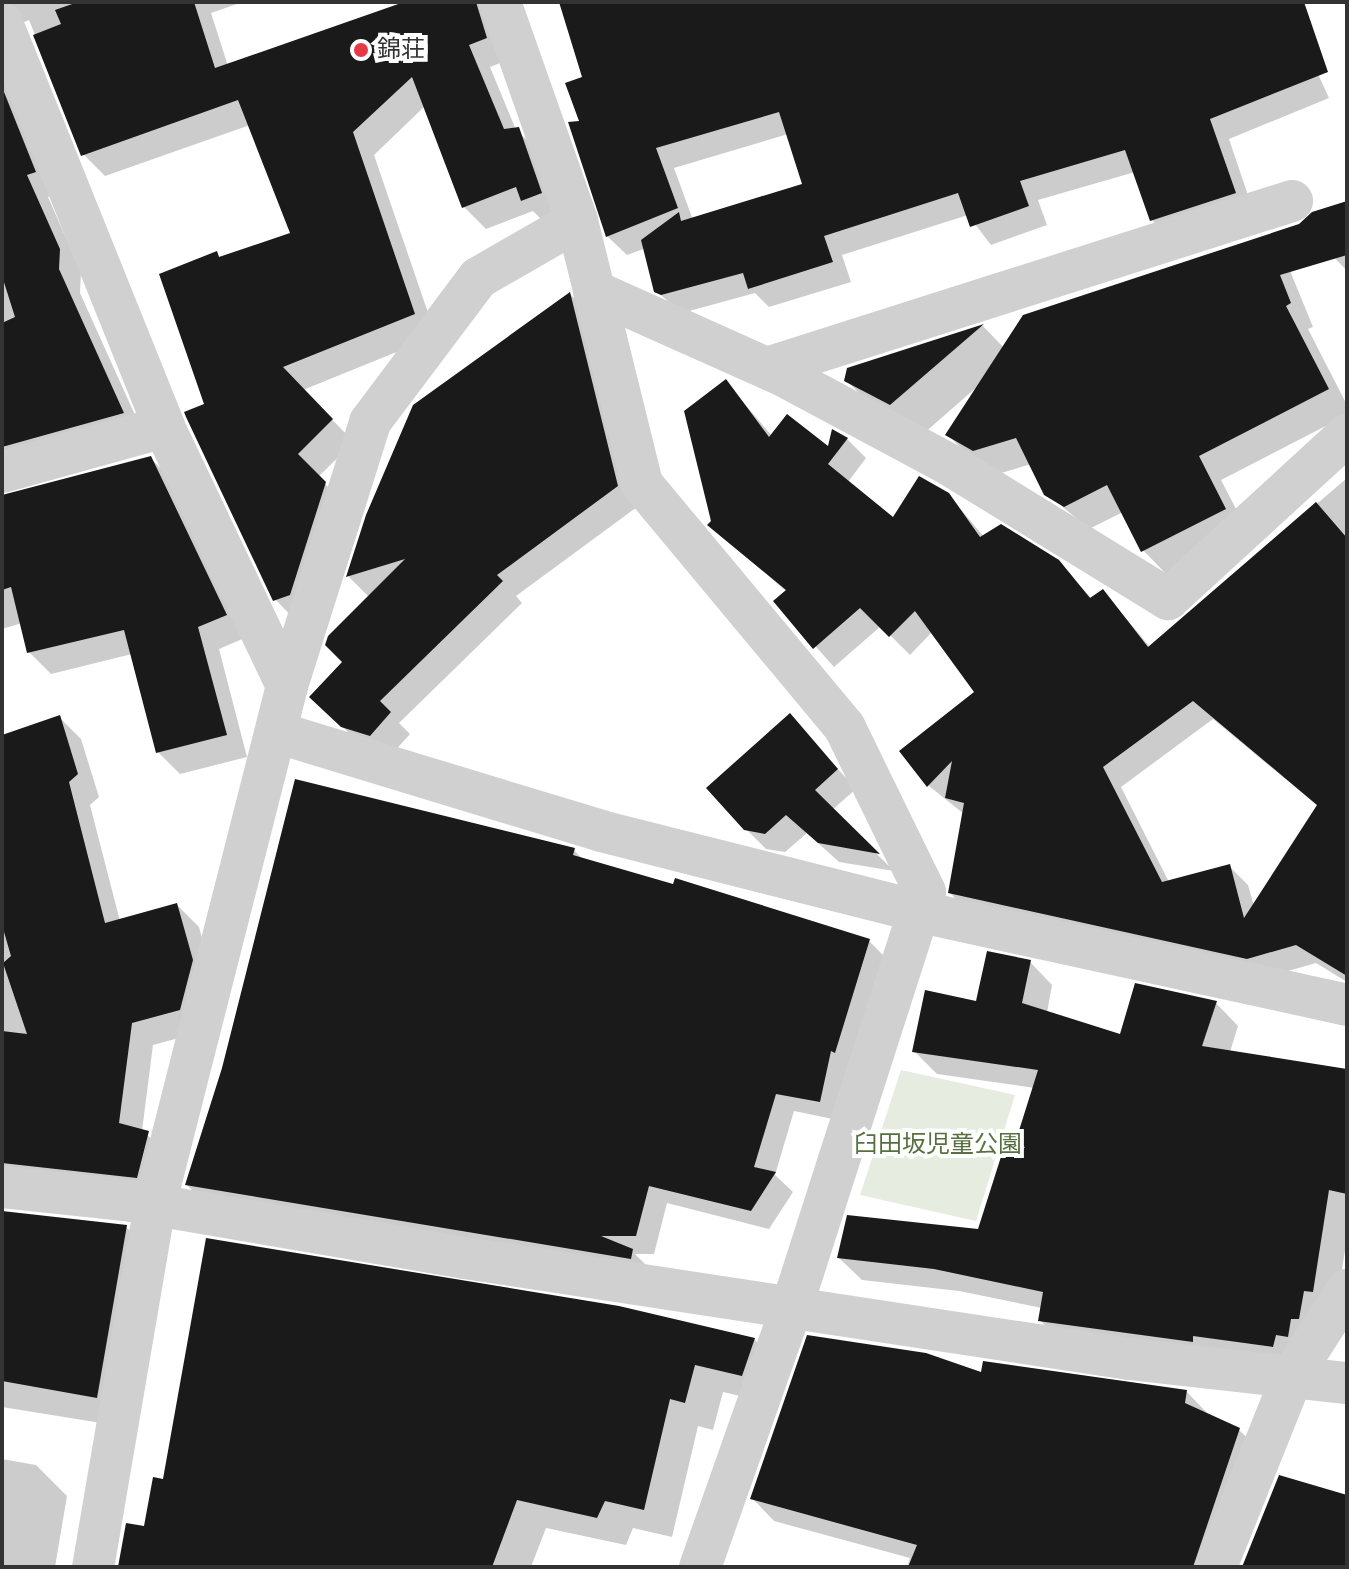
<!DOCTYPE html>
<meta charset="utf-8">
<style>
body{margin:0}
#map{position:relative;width:1349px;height:1569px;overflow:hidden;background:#fff;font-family:"Nunito Sans","Noto Sans JP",sans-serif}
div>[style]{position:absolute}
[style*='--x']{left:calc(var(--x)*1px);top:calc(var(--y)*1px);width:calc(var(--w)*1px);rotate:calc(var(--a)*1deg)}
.green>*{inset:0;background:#e6ecdf}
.shadow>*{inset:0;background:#0003}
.building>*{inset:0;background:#1a1a1a}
.street>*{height:42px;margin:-21px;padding:0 21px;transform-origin:21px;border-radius:21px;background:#d0d0d0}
.dots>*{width:22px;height:22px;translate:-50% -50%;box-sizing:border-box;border:4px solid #fff;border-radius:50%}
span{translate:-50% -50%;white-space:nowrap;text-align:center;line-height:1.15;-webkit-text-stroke:8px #fff;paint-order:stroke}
.poi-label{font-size:24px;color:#333}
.left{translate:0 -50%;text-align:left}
.park-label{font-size:24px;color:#56703f}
.frame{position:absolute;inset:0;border:4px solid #333;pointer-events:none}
</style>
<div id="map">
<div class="green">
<i style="clip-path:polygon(901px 1070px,1015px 1095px,976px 1221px,860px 1195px)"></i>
</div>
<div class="shadow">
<i style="clip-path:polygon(2px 2px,243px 2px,211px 13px,228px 66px,410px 2px,488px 2px,508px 60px,490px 67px,516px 130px,540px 152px,562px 215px,544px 222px,533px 211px,486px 229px,464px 207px,425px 106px,374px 155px,436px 336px,303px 390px,354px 442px,318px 477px,347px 506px,297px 622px,275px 599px,206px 405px,217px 254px,222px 259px,292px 235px,250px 125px,105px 176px,83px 154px,29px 20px,4px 31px,2px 47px)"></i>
<i style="clip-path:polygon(evenodd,561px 2px,1285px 2px,1329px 98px,1229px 139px,1254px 213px,1171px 239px,1152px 220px,1135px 172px,1038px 200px,1047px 225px,991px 245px,968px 215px,842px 255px,851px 282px,769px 307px,755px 293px,682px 313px,656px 291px,646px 248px,627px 255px,607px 236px,582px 122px,584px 78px,561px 2px,788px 134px,805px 185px,693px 220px,674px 168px,788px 134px)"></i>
<i style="clip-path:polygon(2px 58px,56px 194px,48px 197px,81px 272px,80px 293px,144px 435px,2px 486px)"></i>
<i style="clip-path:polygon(1347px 206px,1347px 271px,1303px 224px)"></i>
<i style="clip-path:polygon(1286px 261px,1313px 327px,1308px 329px,1347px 405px,1347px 415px,1221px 480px,1248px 532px,1166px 574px,1143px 550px,1123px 512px,1089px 529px,1046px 493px,1031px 464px,998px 474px,971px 458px,948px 435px,978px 386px,922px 435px,877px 411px,846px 380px,848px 369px,983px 326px,1004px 348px)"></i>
<i style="clip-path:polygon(570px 294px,590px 314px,637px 507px,516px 596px,522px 603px,399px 723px,410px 734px,391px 755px,364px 747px,333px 718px,345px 662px,369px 597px,349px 577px,368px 516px)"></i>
<i style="clip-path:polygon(evenodd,726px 382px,772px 436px,830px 449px,847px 439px,866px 458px,848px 482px,893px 520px,948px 494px,984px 537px,1058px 562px,1092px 599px,1103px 591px,1150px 647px,1347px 478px,1347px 982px,1316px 963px,1274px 975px,969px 912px,950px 893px,964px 814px,929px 786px,901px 752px,977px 692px,933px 631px,910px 655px,881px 626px,834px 667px,776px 602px,787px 592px,710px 525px,726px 382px,1213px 719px,1319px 807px,1254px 906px,1248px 885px,1229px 866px,1169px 882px,1121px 787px,1213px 719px)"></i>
<i style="clip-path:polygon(150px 458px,173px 480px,247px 637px,219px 649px,247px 757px,180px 774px,158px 752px,132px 654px,51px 674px,29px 652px,22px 623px,2px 629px,2px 496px)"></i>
<i style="clip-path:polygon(790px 716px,856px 789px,832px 810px,894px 871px,839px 862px,807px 833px,785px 852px,766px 849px,746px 829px)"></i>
<i style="clip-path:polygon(59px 717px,81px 739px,99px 797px,90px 805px,120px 921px,177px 905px,199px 927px,214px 983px,201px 1032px,153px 1045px,142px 1131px,170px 1154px,159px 1199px,2px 1185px,2px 737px)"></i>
<i style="clip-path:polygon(574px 850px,583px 860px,869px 941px,887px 959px,838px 1120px,794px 1111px,775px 1175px,793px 1192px,769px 1229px,667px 1203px,654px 1254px,635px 1254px,650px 1269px,205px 1203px,187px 1185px,224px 1069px)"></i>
<i style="clip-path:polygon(1030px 962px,1052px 985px,1047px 1013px,1121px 1037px,1216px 1003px,1238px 1026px,1230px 1052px,1347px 1071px,1347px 1238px,1335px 1314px,1310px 1359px,1062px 1343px,1040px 1320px,1042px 1308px,959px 1291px,862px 1280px,839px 1258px,980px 1231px,1035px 1088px,937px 1074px,914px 1051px)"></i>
<i style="clip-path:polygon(2px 1213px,126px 1227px,156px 1257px,126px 1427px,2px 1407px)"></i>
<i style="clip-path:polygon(754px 1339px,783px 1368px,770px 1403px,723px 1392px,713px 1430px,698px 1426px,672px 1537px,633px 1528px,626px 1545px,546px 1528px,531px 1567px,120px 1567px,145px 1528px,164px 1481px)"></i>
<i style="clip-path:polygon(982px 1375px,1186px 1391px,1208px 1414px,1239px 1430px,1262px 1452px,1221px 1567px,907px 1567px,910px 1558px,774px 1521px,752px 1498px)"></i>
<i style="clip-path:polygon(2px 1459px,36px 1465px,67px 1496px,55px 1567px,2px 1567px)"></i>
</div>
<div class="building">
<i style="clip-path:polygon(78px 2px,194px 2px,215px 68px,404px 2px,476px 2px,487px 38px,469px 45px,504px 129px,519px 127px,542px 193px,521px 201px,516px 187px,462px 208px,412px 77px,353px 132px,415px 314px,283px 367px,333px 419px,298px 454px,326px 482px,290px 595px,273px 601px,186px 417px,184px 412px,204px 404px,159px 274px,217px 251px,219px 257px,290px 233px,238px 100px,81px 156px,33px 35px,61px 24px,55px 10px)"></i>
<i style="clip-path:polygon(559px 2px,1304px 2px,1328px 72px,1210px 119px,1236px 193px,1150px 221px,1125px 150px,1020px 181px,1029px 206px,970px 227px,958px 193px,824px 236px,833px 262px,748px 289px,743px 273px,661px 295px,654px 292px,641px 240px,679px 212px,681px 221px,802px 184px,779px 112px,656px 148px,678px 208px,606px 237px,568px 122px,579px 121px,565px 83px,582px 77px)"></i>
<i style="clip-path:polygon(2px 87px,36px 172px,27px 175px,60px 249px,59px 269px,124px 413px,2px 447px,2px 323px,15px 317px,2px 276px)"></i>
<i style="clip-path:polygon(1347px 201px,1347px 255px,1280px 275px,1291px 303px,1286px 306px,1329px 389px,1199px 456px,1226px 509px,1141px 552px,1107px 485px,1064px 507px,1044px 495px,1016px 438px,973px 451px,945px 435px,1023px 315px,1299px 224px,1312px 212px)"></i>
<i style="clip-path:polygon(570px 292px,618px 486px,497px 575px,503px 581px,380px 701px,391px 712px,370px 736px,341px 727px,309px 697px,342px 662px,325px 645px,328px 636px,405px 559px,346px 577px,366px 515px,413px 405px)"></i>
<i style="clip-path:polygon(984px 324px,890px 405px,844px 381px,847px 368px)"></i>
<i style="clip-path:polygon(evenodd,726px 379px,769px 437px,787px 414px,828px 446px,832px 429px,848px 438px,828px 464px,893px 517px,919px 476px,949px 493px,980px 537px,1001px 524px,1059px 560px,1090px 598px,1103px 589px,1148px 647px,1316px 502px,1347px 538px,1347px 976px,1296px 945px,1247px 959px,948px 893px,964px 803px,945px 798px,952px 761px,927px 787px,899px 751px,974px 692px,915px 611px,889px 637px,860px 608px,813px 649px,773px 601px,786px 590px,707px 525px,711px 521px,684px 411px,726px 379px,1193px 701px,1317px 805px,1244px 918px,1230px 864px,1162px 882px,1103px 767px,1193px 701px)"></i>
<i style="clip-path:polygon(151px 456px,227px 615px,198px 627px,227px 735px,156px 753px,124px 630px,27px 653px,11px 587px,2px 590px,2px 495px)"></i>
<i style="clip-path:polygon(790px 713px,838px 769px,815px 790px,880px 854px,818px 843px,786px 815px,765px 834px,744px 830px,706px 788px)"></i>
<i style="clip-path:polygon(60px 715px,78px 774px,69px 782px,105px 923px,177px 903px,193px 960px,180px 1010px,132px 1023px,119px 1123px,149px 1131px,137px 1178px,2px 1163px,2px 1031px,27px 1034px,3px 963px,11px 956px,2px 925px,2px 735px)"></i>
<i style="clip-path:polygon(295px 779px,575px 848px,573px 855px,673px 884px,675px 878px,870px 939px,835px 1053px,831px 1051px,820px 1102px,776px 1094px,754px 1167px,776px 1172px,751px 1211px,649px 1186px,636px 1236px,601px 1236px,633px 1249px,631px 1259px,185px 1185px,222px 1068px)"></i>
<i style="clip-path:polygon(987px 951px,1031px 960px,1022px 1003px,1120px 1034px,1135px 983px,1217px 1001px,1202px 1046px,1347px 1069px,1347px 1194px,1329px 1190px,1313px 1292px,1304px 1291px,1299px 1319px,1291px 1319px,1288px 1337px,1276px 1335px,1273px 1347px,1193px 1336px,1193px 1342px,1038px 1321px,1043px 1292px,934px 1269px,837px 1258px,847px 1215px,978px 1229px,1006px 1141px,1017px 1137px,1038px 1070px,912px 1052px,925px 990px,976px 1001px)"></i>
<i style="clip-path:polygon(2px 1211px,127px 1225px,97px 1398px,2px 1381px)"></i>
<i style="clip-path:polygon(206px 1238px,619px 1306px,755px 1338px,742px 1376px,695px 1365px,685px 1403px,670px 1399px,644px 1510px,605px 1501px,597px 1518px,517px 1500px,492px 1567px,118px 1567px,126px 1523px,144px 1526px,153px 1477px,163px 1479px)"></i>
<i style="clip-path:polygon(807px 1335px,926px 1353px,981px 1372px,983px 1361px,1187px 1390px,1185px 1403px,1240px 1428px,1193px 1567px,908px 1567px,917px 1545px,750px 1499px)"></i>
<i style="clip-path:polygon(1279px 1475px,1347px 1495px,1347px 1567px,1242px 1567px)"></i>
</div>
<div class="street">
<i style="--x:500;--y:2;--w:232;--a:70.6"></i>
<i style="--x:577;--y:221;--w:271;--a:76.1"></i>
<i style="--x:642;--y:484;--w:317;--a:50.2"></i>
<i style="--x:845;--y:728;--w:182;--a:64"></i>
<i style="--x:925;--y:892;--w:438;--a:107.8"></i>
<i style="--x:791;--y:1309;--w:274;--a:109.4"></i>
<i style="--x:2;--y:23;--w:435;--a:68.1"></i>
<i style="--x:164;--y:427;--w:287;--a:64.6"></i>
<i style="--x:287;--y:686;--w:536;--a:104.27"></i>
<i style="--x:155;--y:1205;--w:367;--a:99.7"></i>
<i style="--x:594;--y:291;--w:208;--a:24.1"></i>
<i style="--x:784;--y:376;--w:188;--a:28.2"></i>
<i style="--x:950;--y:465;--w:256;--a:31.6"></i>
<i style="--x:1168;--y:599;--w:243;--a:-42.5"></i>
<i style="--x:767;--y:368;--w:551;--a:-17.65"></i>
<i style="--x:2;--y:472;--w:168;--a:-15.5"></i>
<i style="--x:287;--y:686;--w:277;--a:-72.5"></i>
<i style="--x:370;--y:422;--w:180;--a:-53.1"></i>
<i style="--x:478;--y:278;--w:114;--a:-29.9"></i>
<i style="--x:279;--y:733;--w:337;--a:16.9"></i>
<i style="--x:601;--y:831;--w:330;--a:14.2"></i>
<i style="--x:921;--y:912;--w:436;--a:12.3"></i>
<i style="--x:2;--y:1187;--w:131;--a:6.1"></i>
<i style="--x:132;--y:1201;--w:338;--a:9.7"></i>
<i style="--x:465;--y:1258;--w:672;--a:8.65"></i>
<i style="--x:1129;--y:1359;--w:219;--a:6.3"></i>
<i style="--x:1216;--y:1567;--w:208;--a:-68.2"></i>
<i style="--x:1293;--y:1374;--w:100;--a:-57.3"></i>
</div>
<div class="dots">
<i style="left:361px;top:50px;background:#e63946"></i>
</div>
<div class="poi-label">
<span class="left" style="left:377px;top:50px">錦荘</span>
</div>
<div class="park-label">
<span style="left:938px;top:1145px">臼田坂児童公園</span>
</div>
<div class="frame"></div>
</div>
